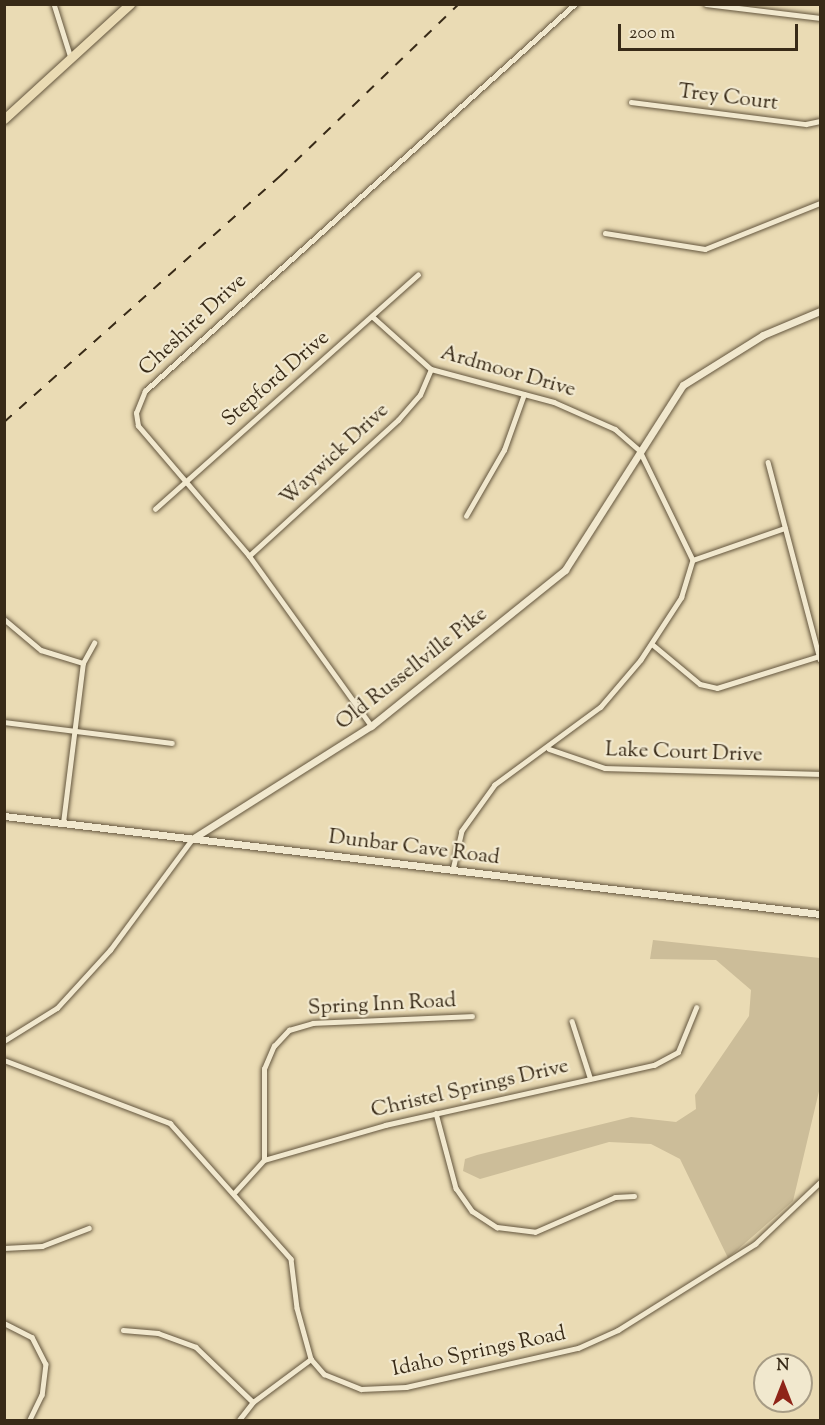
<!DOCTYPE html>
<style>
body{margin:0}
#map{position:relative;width:825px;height:1425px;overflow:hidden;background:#eadbb4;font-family:"Sorts Mill Goudy",serif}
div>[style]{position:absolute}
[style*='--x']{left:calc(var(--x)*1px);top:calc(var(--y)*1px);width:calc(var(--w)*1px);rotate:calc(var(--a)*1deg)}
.green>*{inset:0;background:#ccbd99}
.roads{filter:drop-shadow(0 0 2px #64563e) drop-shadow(0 0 2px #64563e)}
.street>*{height:4.5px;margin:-2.25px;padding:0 2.25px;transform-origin:2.25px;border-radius:2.25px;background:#f1e8ce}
.secondary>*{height:7px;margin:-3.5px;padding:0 3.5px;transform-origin:3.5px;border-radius:3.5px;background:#f1e8ce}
.highway>*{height:9px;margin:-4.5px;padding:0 4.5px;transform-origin:4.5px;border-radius:4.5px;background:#eadbb4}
.rail>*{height:1.5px;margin-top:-0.75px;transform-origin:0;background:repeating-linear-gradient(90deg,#382a17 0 10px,transparent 0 20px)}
span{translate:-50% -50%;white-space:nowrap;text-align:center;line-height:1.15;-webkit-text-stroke:4.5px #f1e8ce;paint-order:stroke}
.street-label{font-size:21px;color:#382a17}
.frame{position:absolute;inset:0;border:6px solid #382a17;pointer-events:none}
.north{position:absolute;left:753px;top:1353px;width:60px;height:60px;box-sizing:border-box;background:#f1e8ce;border:2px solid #a79c85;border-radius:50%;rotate:0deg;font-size:16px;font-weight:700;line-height:24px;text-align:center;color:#382a17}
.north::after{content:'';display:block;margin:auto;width:21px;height:27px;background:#8f2418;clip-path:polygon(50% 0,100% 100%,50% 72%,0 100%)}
.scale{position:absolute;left:618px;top:24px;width:180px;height:27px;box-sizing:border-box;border:3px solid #382a17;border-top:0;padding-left:8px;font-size:18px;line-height:21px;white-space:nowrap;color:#382a17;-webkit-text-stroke:4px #f1e8ce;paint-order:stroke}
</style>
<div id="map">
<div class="green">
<i style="clip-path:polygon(653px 940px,820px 958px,820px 1087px,793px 1201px,728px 1258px,680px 1159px,651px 1144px,609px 1142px,480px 1179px,463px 1171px,465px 1159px,477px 1155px,631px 1117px,676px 1122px,696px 1109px,695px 1095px,749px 1016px,751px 990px,716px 960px,650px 959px)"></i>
</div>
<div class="roads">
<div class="street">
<i style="--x:54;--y:4;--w:57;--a:72.5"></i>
<i style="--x:706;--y:4;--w:115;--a:7"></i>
<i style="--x:631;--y:102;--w:176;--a:7.2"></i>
<i style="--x:806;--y:124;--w:14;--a:-12"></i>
<i style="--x:605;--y:233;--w:101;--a:9.1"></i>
<i style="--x:705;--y:249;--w:124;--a:-21.8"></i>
<i style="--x:373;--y:317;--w:78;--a:41.9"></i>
<i style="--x:431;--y:369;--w:127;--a:15"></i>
<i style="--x:554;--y:402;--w:67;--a:23.9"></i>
<i style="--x:615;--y:429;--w:33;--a:41"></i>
<i style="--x:640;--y:451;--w:121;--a:64.1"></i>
<i style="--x:693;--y:560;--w:39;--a:107"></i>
<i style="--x:682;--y:597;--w:75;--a:123.1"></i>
<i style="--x:641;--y:660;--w:62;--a:130.4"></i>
<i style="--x:601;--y:707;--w:132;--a:143.7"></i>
<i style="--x:495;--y:785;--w:57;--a:125.7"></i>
<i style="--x:462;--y:831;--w:40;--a:103"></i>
<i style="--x:768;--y:462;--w:204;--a:75.2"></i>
<i style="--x:155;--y:509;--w:352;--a:-41.7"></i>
<i style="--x:466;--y:516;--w:76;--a:-60.1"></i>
<i style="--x:504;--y:450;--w:59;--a:-70.3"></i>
<i style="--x:249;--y:556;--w:202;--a:-42.4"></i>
<i style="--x:398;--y:420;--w:33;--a:-49"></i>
<i style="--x:420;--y:395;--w:28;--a:-67"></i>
<i style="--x:693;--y:560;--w:97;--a:-19.2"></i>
<i style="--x:4;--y:619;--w:48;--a:40"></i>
<i style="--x:41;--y:650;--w:44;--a:17.2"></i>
<i style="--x:652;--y:644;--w:62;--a:39.8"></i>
<i style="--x:700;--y:684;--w:17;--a:13"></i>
<i style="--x:717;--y:688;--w:108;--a:-17.3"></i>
<i style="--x:4;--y:722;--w:169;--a:7.1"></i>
<i style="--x:371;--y:726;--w:209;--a:-125.7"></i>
<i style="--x:249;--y:556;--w:171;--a:-130.5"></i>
<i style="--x:138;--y:426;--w:13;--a:-99"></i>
<i style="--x:136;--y:413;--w:24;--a:-68"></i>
<i style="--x:145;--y:391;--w:579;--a:-41.99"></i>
<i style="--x:549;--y:749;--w:59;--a:18.7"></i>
<i style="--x:605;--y:768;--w:215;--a:1.6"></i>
<i style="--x:63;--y:823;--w:161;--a:-82.9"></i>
<i style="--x:83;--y:663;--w:23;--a:-61"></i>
<i style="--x:572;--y:1021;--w:59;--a:72.2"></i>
<i style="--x:4;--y:1041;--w:62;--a:-31.9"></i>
<i style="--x:57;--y:1008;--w:79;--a:-47.6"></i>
<i style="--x:110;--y:950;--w:138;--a:-53.5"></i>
<i style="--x:4;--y:1060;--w:178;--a:20.8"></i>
<i style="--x:170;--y:1123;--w:182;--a:48.3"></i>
<i style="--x:291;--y:1259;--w:49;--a:83"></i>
<i style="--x:297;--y:1308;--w:53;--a:74.6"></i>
<i style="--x:311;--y:1359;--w:20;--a:49"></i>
<i style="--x:324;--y:1374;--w:40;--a:22"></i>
<i style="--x:361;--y:1389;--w:45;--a:-2.5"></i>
<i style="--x:406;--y:1387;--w:176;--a:-12.8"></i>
<i style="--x:578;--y:1348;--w:44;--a:-24.2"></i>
<i style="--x:618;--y:1330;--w:162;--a:-32.1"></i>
<i style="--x:755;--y:1244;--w:90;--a:-43.6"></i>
<i style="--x:436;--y:1113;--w:78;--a:75.1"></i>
<i style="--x:456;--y:1188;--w:28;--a:55"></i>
<i style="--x:472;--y:1211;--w:30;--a:33"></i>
<i style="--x:497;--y:1227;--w:38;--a:7"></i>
<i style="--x:535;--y:1232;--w:87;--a:-23.6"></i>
<i style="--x:615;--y:1197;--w:19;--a:-3"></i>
<i style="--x:264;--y:1160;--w:91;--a:-90"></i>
<i style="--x:264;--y:1069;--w:25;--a:-67"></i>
<i style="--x:274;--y:1046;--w:22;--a:-47"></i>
<i style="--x:289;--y:1030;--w:25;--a:-16"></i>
<i style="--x:313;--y:1023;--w:159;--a:-2.5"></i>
<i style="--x:235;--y:1192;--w:43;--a:-47.8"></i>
<i style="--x:264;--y:1160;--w:126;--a:-16.1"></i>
<i style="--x:385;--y:1125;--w:276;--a:-12.6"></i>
<i style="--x:654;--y:1065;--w:27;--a:-28"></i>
<i style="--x:678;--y:1052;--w:48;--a:-67.8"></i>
<i style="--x:4;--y:1248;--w:38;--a:-3"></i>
<i style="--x:42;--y:1246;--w:50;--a:-21"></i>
<i style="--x:4;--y:1323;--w:31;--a:27"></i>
<i style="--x:32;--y:1337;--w:30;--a:63"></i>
<i style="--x:46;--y:1364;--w:31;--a:97"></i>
<i style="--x:42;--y:1395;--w:28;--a:116"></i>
<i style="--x:123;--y:1330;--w:35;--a:5"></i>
<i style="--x:158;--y:1333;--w:40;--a:20.2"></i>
<i style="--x:196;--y:1347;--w:79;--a:44"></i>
<i style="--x:239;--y:1420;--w:23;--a:-52"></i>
<i style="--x:253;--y:1402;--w:72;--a:-36.6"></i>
</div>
<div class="secondary">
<i style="--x:4;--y:816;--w:822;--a:6.85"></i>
<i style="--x:192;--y:839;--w:212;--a:-32.3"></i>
<i style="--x:371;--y:726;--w:249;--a:-38.8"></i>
<i style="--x:565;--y:570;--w:219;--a:-57.5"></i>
<i style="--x:683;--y:385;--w:94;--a:-32"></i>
<i style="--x:763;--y:335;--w:62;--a:-22.8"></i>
</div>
<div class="highway">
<i style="--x:4;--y:119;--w:171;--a:-42.4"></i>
</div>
</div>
<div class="rail">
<i style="--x:4;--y:422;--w:370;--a:-41.7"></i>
<i style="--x:280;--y:176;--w:248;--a:-43.9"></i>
</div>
<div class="street-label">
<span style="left:728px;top:98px;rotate:7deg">Trey Court</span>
<span style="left:193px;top:325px;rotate:-43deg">Cheshire Drive</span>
<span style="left:508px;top:372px;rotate:16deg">Ardmoor Drive</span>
<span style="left:276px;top:379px;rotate:-41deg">Stepford Drive</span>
<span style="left:335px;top:455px;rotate:-43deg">Waywick Drive</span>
<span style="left:412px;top:669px;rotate:-38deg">Old Russellville Pike</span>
<span style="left:684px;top:753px;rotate:2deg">Lake Court Drive</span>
<span style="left:414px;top:848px;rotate:7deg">Dunbar Cave Road</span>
<span style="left:382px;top:1005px;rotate:-3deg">Spring Inn Road</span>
<span style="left:470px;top:1089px;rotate:-13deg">Christel Springs Drive</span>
<span style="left:479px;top:1352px;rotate:-12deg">Idaho Springs Road</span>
</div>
<div class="frame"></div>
<div class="north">N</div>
<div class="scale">200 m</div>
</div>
